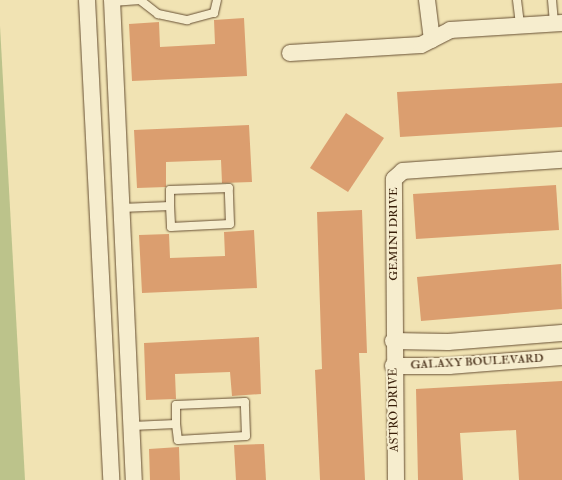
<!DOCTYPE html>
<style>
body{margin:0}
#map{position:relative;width:562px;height:480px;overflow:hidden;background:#f1e3b3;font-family:"IM FELL Double Pica",serif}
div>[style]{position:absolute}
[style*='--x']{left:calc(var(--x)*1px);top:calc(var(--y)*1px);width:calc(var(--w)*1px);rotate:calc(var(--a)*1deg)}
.green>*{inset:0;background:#bcc38b}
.building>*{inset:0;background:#db9e6f}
.roads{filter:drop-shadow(0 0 1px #675034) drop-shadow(0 0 1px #675034)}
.lane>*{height:8px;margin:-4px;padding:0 4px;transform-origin:4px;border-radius:4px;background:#f6edce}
.street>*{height:16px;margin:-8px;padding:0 8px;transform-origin:8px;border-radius:8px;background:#f6edce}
span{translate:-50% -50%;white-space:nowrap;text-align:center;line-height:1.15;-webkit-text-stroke:4px #f6edce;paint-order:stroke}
.street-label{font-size:12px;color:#391f09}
</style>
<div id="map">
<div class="green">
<i style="clip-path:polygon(0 26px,25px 480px,0 480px)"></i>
</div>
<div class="building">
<i style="clip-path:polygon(244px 18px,247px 76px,132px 81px,129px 24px,159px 22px,160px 47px,215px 44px,214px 20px)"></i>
<i style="clip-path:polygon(562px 83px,562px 127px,400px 137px,397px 92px)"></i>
<i style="clip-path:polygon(346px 113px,384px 138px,348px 192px,310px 168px)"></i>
<i style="clip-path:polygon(249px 125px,252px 182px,222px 183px,221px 160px,166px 162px,166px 187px,137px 188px,134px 130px)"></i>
<i style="clip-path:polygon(556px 185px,559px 230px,416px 239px,413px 194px)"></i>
<i style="clip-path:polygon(362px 210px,367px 353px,359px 353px,365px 480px,320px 480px,315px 370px,322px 369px,317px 212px)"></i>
<i style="clip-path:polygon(254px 230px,257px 288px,142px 293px,139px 235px,169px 234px,170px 258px,225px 256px,224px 232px)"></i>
<i style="clip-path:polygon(561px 264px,562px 309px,421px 321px,417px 277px)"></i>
<i style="clip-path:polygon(259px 337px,261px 394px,232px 396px,230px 372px,175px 374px,176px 399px,146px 400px,144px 343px)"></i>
<i style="clip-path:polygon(562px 381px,562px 480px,519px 480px,516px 430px,460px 433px,463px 480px,418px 480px,416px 389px)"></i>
<i style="clip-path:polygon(264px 444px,266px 480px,236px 480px,234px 445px)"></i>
<i style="clip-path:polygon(179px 447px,180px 480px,150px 480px,149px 449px)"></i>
</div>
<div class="roads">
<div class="lane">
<i style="--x:140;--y:0;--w:23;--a:38"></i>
<i style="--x:158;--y:14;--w:30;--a:12"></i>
<i style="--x:187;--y:20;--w:28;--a:-15"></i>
<i style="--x:214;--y:13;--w:13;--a:-77"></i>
<i style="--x:517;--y:0;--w:26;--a:83"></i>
<i style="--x:552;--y:0;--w:24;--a:85"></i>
<i style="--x:112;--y:2;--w:28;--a:-4"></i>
<i style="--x:121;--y:208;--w:49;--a:-2.3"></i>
<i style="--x:170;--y:206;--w:21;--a:87"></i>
<i style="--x:171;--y:227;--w:59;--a:-2.9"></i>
<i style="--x:230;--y:224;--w:36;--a:-92"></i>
<i style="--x:229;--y:188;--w:59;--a:178.1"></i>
<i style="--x:170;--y:190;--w:16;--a:90"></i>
<i style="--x:132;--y:426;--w:44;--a:-2.6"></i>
<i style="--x:176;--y:424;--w:16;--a:83"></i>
<i style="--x:178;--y:440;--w:68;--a:-3.4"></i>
<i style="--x:246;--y:436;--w:34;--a:-92"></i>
<i style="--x:245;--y:402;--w:69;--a:177.5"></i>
<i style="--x:176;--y:405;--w:19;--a:90"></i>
</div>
<div class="street">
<i style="--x:87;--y:0;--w:481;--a:87.1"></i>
<i style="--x:112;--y:0;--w:481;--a:87.4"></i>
<i style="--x:427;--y:0;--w:40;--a:82.9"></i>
<i style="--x:290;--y:53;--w:131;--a:-3.5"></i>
<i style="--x:421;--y:45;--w:33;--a:-27"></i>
<i style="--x:450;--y:30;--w:112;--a:-3.6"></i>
<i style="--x:393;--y:341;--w:55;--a:1"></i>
<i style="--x:448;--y:342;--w:114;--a:-4.5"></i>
<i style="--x:393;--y:366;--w:56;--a:0"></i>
<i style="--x:449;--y:366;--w:113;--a:-4.6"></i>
<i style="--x:396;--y:480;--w:301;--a:-90.4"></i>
<i style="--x:394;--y:179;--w:12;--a:-42"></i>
<i style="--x:403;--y:171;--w:159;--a:-4"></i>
</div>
</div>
<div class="street-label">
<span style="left:394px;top:234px;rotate:-90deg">GEMINI DRIVE</span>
<span style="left:477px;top:362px;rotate:-3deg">GALAXY BOULEVARD</span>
<span style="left:394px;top:410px;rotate:-91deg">ASTRO DRIVE</span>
</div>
</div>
